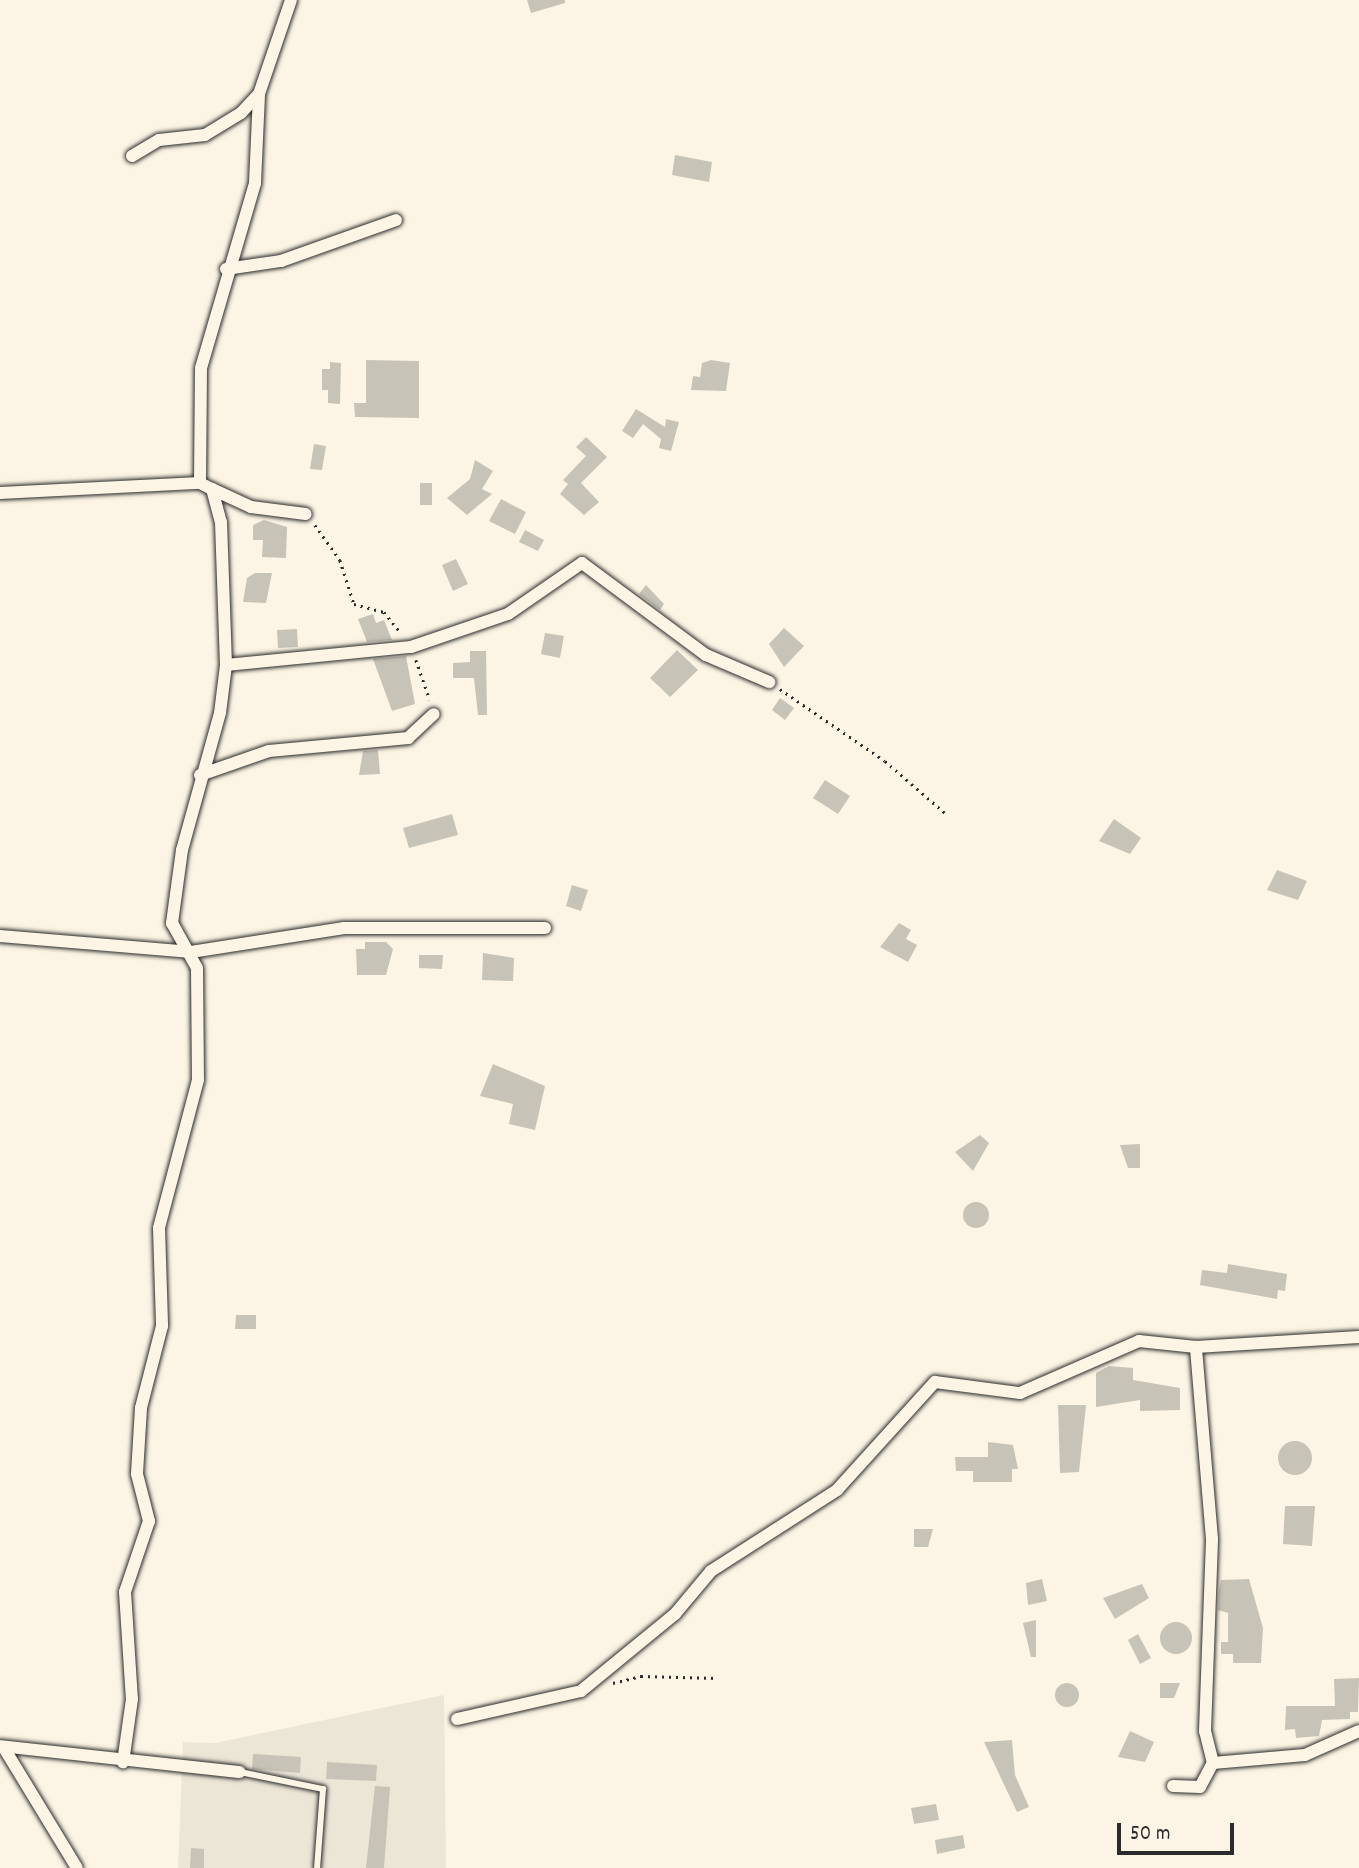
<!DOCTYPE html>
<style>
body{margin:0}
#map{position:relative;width:1359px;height:1868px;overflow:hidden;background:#fcf5e5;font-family:Dekko,sans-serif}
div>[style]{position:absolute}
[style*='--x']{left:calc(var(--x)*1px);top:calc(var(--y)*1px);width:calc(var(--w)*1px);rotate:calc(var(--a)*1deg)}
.built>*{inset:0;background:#ece6d7}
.building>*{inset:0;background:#c8c3b7}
.round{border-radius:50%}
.path>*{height:2.5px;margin-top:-1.25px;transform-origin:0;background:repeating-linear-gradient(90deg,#2b2b2b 0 2px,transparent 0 7px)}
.roads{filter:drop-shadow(0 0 2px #2b2b2b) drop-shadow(0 0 2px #2b2b2b)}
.service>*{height:6px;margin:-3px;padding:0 3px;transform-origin:3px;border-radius:3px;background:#fcf5e5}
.minor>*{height:12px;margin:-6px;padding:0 6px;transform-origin:6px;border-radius:6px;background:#fcf5e5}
span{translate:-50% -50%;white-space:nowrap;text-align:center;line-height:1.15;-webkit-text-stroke:7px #fcf5e5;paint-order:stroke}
.scale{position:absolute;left:1117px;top:1823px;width:117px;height:32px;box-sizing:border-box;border:4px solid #2b2b2b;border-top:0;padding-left:9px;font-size:21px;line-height:24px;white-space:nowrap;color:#2b2b2b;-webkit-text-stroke:5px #fcf5e5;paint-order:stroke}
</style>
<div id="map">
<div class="built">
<i style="clip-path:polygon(444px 1695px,446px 1868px,178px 1868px,183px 1742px,215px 1743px)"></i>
</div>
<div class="building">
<i style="clip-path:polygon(527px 0,565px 0,565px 3px,531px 13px)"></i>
<i style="clip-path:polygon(675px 155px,712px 162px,709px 182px,672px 175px)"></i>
<i style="clip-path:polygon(366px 360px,419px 361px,419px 418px,355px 417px,354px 403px,366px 403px)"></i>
<i style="clip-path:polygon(711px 360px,730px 363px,726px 391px,691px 390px,693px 376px,700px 377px,702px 363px)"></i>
<i style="clip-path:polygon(330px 362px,341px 363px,340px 404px,328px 403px,328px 390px,322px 390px,322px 369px,330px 369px)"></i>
<i style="clip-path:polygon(636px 409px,665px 427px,666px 419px,679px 422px,671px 451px,659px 448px,661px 439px,643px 424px,633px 438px,622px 431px)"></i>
<i style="clip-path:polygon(586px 437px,607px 457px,581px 483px,599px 502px,584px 515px,560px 494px,568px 484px,563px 480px,586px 456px,576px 447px)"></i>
<i style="clip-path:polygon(314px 444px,326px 446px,322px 470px,310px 469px)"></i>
<i style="clip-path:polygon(475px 460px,493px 471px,482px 489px,492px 494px,467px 515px,447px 498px,470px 479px)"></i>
<i style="clip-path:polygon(420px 483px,432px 483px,432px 505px,420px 505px)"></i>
<i style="clip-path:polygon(501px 499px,526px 512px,515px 534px,489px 521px)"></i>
<i style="clip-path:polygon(264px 520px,287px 527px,286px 558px,262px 557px,263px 540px,253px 540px,253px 525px)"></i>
<i style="clip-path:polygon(525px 530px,544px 540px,538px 551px,519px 542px)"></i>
<i style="clip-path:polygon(456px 559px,468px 584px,453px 591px,442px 565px)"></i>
<i style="clip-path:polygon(255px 573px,272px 573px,266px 603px,243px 602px,247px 578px)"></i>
<i style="clip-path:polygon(646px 585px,664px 604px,660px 610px,639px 594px)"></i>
<i style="clip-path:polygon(373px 614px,376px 623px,384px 620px,392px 640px,367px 642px,358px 619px)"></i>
<i style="clip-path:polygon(784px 628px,804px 646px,784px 667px,769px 644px)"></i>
<i style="clip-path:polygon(297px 629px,298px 647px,278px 648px,277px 630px)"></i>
<i style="clip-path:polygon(545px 633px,564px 636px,560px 658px,541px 654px)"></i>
<i style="clip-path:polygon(677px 650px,698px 670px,670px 697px,650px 678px)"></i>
<i style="clip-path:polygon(470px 651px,486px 651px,487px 715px,478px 715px,474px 678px,453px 678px,453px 663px,470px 662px)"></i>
<i style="clip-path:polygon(406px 656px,415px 704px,392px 711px,373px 659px)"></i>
<i style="clip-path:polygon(780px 698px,794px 708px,785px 720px,772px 710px)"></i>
<i style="clip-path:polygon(378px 750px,380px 774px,359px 775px,363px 751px)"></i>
<i style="clip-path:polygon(825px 780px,850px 796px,838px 814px,813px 798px)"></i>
<i style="clip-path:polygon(452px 814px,458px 835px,409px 848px,403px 828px)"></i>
<i style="clip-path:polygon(1114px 819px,1141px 838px,1130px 854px,1099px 841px)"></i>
<i style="clip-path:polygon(1277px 870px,1307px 881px,1298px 900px,1267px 890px)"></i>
<i style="clip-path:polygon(572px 885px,588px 890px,581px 911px,566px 906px)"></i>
<i style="clip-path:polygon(899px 923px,911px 930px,906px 939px,917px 945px,908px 962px,880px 947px)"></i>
<i style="clip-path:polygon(365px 942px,386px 942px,393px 949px,386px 975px,357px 975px,356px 949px,365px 949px)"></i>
<i style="clip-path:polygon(483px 953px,514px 958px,513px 981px,482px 980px)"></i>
<i style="clip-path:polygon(419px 955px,443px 955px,442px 969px,419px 968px)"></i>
<i style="clip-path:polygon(493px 1064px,545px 1086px,535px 1130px,509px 1124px,513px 1104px,480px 1096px)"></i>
<i style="clip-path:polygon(980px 1135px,989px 1143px,973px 1171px,955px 1152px)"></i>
<i style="clip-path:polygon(1140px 1144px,1140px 1168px,1128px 1168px,1120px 1145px)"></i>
<i class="round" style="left:963px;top:1202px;width:26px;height:26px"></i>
<i style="clip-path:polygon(1228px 1264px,1287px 1274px,1285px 1291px,1278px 1290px,1277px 1299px,1200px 1285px,1202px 1270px,1227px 1273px)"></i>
<i style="clip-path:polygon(236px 1315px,256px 1315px,256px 1329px,235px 1329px)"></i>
<i style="clip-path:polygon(1109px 1366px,1133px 1368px,1133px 1380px,1180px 1388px,1180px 1410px,1140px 1411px,1140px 1400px,1096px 1407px,1096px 1373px)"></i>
<i style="clip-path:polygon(1058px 1405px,1086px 1405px,1079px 1472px,1060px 1473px)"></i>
<i class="round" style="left:1278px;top:1441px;width:34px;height:34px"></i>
<i style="clip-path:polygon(988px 1442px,1013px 1445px,1018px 1469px,1012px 1469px,1012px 1482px,973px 1482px,973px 1471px,956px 1471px,955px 1457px,988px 1457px)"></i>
<i style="clip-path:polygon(1285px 1506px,1315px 1506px,1312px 1546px,1283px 1544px)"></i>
<i style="clip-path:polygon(914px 1529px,933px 1529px,928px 1547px,914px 1547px)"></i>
<i style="clip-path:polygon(1042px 1579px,1047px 1601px,1028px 1605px,1026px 1583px)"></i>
<i style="clip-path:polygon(1249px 1579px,1263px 1628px,1261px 1663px,1233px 1663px,1233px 1654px,1221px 1654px,1221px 1642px,1228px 1642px,1228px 1613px,1218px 1610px,1219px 1590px,1221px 1580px)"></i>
<i style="clip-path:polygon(1142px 1584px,1149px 1598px,1115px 1619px,1103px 1598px)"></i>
<i style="clip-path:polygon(1036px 1620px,1036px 1657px,1031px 1657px,1023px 1623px)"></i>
<i class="round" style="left:1160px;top:1622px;width:32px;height:32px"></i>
<i style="clip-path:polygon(1138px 1634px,1151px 1658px,1140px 1664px,1128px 1640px)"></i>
<i style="clip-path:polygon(1359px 1678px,1358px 1712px,1350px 1712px,1350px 1719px,1322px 1720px,1319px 1736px,1296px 1738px,1295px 1729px,1285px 1730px,1286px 1706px,1335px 1706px,1334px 1679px)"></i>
<i class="round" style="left:1055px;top:1683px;width:24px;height:24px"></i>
<i style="clip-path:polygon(1160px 1683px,1180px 1683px,1174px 1698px,1160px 1698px)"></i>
<i style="clip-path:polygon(1130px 1731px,1154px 1742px,1145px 1762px,1118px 1757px)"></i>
<i style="clip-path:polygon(1012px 1740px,1015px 1775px,1029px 1807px,1017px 1812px,984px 1742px)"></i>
<i style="clip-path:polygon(253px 1754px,301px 1757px,300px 1773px,252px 1769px)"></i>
<i style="clip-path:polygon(327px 1762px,377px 1765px,376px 1781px,326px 1779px)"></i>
<i style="clip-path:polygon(375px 1786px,390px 1787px,384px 1868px,366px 1868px)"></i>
<i style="clip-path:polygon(936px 1804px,939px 1820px,914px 1824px,911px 1808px)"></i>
<i style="clip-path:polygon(963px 1835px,965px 1848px,937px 1854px,935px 1840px)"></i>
<i style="clip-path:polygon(191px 1848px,204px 1849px,204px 1868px,190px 1868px)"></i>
</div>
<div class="path">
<i style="--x:315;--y:525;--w:43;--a:54.5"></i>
<i style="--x:340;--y:560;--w:46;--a:72.3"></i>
<i style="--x:354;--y:604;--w:31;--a:15"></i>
<i style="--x:384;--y:612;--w:27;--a:51"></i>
<i style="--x:416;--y:660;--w:42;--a:70.7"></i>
<i style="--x:780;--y:689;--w:127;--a:34.4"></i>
<i style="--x:885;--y:761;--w:79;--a:40.9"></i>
<i style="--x:613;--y:1683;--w:29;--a:-14"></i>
<i style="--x:641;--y:1676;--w:76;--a:1.5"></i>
</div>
<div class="roads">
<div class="service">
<i style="--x:240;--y:1772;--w:85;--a:11.6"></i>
<i style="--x:323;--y:1789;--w:79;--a:94.3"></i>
</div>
<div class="minor">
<i style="--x:132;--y:156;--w:31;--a:-31"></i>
<i style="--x:159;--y:140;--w:46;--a:-6.2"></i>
<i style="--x:205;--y:135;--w:42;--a:-31.4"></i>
<i style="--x:241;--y:113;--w:26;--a:-47"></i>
<i style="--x:259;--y:94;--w:99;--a:-71.2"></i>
<i style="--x:226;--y:269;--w:56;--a:-8.3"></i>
<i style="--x:281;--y:261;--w:122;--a:-19.6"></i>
<i style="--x:200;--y:483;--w:115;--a:-89.5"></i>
<i style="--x:201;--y:368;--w:193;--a:-73.7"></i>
<i style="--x:255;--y:183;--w:89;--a:-87.4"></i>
<i style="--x:212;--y:489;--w:43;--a:24.8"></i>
<i style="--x:251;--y:507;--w:55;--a:7.3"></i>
<i style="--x:0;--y:493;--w:200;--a:-2.9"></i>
<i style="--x:200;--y:483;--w:13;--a:27"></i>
<i style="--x:212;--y:489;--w:34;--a:75"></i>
<i style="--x:221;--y:522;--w:143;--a:88"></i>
<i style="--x:226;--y:665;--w:48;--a:97.1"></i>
<i style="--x:220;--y:713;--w:142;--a:105.5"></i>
<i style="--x:182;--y:850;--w:74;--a:97.8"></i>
<i style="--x:172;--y:923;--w:51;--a:60.9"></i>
<i style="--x:197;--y:968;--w:112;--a:89.5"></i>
<i style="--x:198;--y:1080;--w:153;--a:104.8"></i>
<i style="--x:159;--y:1228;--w:98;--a:88.2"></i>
<i style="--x:162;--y:1326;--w:85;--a:104.4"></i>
<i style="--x:141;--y:1408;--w:66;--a:93.5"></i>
<i style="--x:137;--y:1474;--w:49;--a:75.7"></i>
<i style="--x:149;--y:1521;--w:75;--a:108.7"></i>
<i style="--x:125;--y:1592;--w:107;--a:86.3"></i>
<i style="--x:132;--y:1699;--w:64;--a:98.1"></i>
<i style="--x:226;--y:665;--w:186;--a:-5.6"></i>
<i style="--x:411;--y:647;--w:102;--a:-18.8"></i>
<i style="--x:508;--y:614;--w:90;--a:-34.6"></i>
<i style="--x:582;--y:563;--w:154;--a:36.6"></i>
<i style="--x:706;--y:655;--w:69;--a:23.2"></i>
<i style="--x:200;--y:775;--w:73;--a:-19.2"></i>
<i style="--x:269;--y:751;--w:140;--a:-5.3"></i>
<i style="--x:408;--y:738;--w:35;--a:-43"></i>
<i style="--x:0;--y:936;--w:192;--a:4.8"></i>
<i style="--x:191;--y:952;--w:155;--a:-8.9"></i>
<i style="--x:344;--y:928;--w:201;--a:0"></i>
<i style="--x:457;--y:1719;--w:127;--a:-12.7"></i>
<i style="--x:581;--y:1691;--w:122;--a:-39.3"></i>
<i style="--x:675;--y:1614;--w:56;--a:-50.1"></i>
<i style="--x:711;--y:1571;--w:150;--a:-32.7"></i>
<i style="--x:837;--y:1490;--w:146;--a:-47.8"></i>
<i style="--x:935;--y:1382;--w:86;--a:7.4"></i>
<i style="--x:1020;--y:1393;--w:130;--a:-23.6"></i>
<i style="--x:1139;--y:1341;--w:57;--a:6"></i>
<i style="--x:1196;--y:1347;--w:163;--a:-3.5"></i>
<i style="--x:0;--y:1746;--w:241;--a:6.2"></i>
<i style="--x:4;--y:1748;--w:140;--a:58.7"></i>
<i style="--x:1213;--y:1763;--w:92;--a:-5"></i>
<i style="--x:1305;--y:1755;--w:59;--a:-24"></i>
<i style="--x:1173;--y:1786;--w:27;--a:2"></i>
<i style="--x:1200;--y:1787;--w:27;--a:-62"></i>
<i style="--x:1213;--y:1763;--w:33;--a:-104"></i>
<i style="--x:1205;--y:1731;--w:192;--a:-87.9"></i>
<i style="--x:1212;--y:1539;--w:193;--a:-94.8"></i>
</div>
</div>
<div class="scale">50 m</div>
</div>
